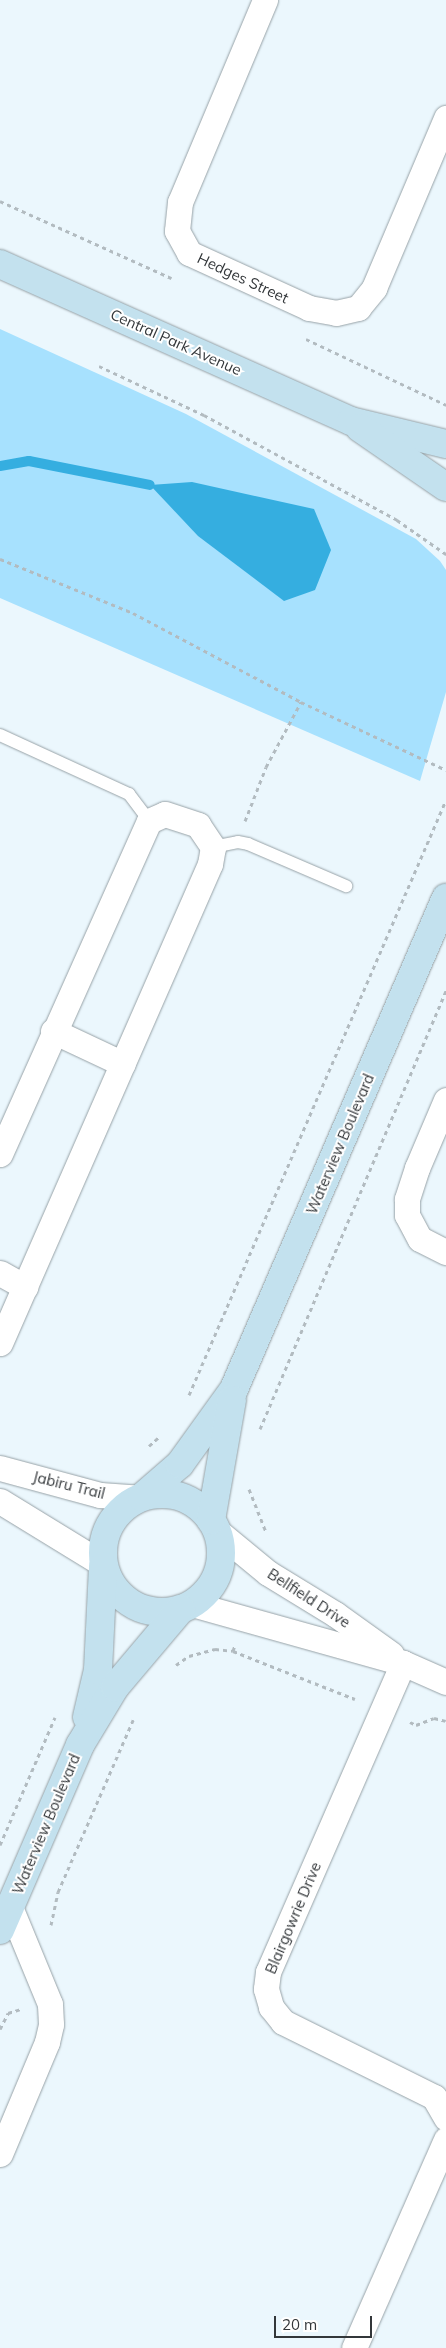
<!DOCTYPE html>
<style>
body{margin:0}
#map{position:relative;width:446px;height:2348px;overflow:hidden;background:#ebf7fd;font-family:Mulish,sans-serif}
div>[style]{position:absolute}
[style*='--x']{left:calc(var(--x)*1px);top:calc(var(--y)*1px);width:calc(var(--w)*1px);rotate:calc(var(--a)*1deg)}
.green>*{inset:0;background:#a7e1fe}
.water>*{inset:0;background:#35aee0}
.stream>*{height:10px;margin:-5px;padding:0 5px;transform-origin:5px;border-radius:5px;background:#35aee0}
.path>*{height:3px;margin-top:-1.5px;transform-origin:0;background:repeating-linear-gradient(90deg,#b2bbc0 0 4px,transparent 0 8px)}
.roads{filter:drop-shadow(0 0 1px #97a2a7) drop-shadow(0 0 1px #97a2a7)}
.lane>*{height:12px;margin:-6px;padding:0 6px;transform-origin:6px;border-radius:6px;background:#fff}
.street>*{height:25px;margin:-12.5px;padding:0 12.5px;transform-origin:12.5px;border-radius:12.5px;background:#fff}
.secondary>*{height:28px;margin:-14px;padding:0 14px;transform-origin:14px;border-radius:14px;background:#c3e1ee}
.secondary>.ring{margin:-14px;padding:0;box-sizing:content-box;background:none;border:28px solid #c3e1ee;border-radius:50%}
span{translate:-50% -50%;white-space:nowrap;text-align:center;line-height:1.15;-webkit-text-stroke:4px #fff;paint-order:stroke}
.street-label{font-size:15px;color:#33373a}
.scale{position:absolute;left:274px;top:2316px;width:98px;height:22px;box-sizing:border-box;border:2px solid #33373a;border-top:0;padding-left:6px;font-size:15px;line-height:18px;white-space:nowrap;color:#33373a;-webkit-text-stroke:4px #fff;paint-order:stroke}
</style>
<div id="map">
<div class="green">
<i style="clip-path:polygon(0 329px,186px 414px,416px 539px,440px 561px,446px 570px,446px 692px,420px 781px,0 598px)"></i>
</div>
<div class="water">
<i style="clip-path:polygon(192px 482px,314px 509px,331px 550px,315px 590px,284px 601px,198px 536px,150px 485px)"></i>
</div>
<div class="stream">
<i style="--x:0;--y:466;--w:29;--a:-10"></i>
<i style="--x:29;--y:461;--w:123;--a:11.2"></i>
</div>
<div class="path">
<i style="--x:0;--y:201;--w:188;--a:24.2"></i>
<i style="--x:306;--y:339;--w:155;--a:25.2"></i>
<i style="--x:99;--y:366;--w:116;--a:25"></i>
<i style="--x:204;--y:415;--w:220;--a:28.5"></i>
<i style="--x:397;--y:520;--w:60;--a:34.8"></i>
<i style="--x:0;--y:559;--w:144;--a:22.1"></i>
<i style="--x:133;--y:613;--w:190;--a:27.9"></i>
<i style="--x:301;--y:702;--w:160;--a:25.1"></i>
<i style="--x:245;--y:821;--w:58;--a:-68.7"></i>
<i style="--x:266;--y:767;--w:74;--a:-61.7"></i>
<i style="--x:189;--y:1395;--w:648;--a:-66.64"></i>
<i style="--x:260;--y:1429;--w:477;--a:-67"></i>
<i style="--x:149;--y:1446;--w:15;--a:-42"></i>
<i style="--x:249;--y:1489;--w:46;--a:68.4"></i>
<i style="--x:233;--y:1651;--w:131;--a:21.5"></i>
<i style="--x:176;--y:1665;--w:16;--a:-35"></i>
<i style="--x:189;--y:1656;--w:27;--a:-15"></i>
<i style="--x:215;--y:1649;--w:18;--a:6"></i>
<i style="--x:233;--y:1651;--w:6;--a:-72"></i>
<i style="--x:410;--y:1722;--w:7;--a:27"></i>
<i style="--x:416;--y:1725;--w:19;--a:-21"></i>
<i style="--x:434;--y:1718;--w:12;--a:14"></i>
<i style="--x:0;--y:1845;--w:139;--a:-66.7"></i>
<i style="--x:51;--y:1925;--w:34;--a:-78"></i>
<i style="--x:58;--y:1892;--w:188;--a:-66.4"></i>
<i style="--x:0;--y:2029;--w:18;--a:-63"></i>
<i style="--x:8;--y:2013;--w:14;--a:-17"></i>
</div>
<div class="roads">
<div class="lane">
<i style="--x:0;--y:735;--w:142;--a:24.6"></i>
<i style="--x:129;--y:794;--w:34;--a:53"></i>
<i style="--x:213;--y:847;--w:25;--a:-11"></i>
<i style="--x:238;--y:842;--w:10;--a:11"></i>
<i style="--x:248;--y:844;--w:107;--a:23.2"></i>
</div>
<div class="street">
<i style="--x:265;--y:0;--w:219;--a:112.8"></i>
<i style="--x:180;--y:202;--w:29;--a:96"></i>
<i style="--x:177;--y:231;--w:25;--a:61"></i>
<i style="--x:189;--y:253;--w:132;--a:24.6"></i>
<i style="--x:309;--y:308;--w:27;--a:10"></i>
<i style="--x:336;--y:313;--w:23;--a:-13"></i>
<i style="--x:358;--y:308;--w:26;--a:-51"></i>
<i style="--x:374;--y:288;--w:185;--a:-67"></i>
<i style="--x:53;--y:1031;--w:77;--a:25.2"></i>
<i style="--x:446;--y:1100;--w:74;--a:113.1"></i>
<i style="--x:417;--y:1168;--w:33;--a:108"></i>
<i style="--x:407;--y:1199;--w:16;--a:90"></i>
<i style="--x:407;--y:1215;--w:27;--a:62"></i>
<i style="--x:420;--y:1239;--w:29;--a:27"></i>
<i style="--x:0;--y:1154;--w:365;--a:-65.9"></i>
<i style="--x:149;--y:821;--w:17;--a:-24"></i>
<i style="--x:165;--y:814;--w:35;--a:18"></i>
<i style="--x:198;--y:825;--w:27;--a:56"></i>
<i style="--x:213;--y:847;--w:17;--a:100"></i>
<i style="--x:210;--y:864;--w:523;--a:113.67"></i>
<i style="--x:0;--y:1273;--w:29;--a:29"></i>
<i style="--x:0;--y:1468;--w:104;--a:15.1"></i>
<i style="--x:100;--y:1495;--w:39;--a:4"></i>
<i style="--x:0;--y:1501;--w:121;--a:31.5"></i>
<i style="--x:217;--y:1531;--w:66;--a:39.5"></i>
<i style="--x:268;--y:1573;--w:79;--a:31.5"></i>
<i style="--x:335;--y:1614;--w:69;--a:35.5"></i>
<i style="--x:192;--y:1604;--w:219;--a:15.6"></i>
<i style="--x:403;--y:1663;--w:47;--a:23.8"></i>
<i style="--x:403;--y:1663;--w:337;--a:113.6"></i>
<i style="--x:268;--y:1972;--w:17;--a:97"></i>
<i style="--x:266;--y:1989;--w:19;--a:74"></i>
<i style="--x:271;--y:2007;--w:19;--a:51"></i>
<i style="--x:283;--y:2022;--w:169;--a:26.4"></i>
<i style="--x:434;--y:2097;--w:24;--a:60"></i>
<i style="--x:0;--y:2154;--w:121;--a:-67.2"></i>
<i style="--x:47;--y:2042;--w:18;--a:-77"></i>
<i style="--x:51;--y:2024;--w:20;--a:-93"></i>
<i style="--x:50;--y:2004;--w:105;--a:-112.4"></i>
<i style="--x:354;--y:2348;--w:228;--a:-66.2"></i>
</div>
<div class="secondary">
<i style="--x:0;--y:264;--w:385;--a:24.1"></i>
<i style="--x:351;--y:421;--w:98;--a:13.6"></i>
<i style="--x:360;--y:428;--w:104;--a:34.5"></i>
<i class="ring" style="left:103px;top:1494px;width:90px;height:90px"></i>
<i style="--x:142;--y:1497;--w:50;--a:-41"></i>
<i style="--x:180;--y:1464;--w:92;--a:-54.2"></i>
<i style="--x:234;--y:1389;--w:535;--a:-66.65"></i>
<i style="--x:211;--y:1520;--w:122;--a:-80.1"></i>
<i style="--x:87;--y:1717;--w:48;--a:-76.8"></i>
<i style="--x:98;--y:1670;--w:104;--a:-87.2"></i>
<i style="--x:0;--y:1930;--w:202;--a:-66.6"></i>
<i style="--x:80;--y:1745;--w:68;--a:-58.9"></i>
<i style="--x:115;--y:1687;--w:102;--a:-49.8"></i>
</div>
</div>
<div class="street-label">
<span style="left:243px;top:278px;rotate:25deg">Hedges Street</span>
<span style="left:176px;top:342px;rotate:24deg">Central Park Avenue</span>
<span style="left:340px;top:1144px;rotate:-67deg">Waterview Boulevard</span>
<span style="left:69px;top:1485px;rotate:14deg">Jabiru Trail</span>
<span style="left:309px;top:1598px;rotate:33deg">Bellfield Drive</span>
<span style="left:46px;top:1824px;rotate:-67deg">Waterview Boulevard</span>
<span style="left:293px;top:1918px;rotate:-67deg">Blairgowrie Drive</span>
</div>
<div class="scale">20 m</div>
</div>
